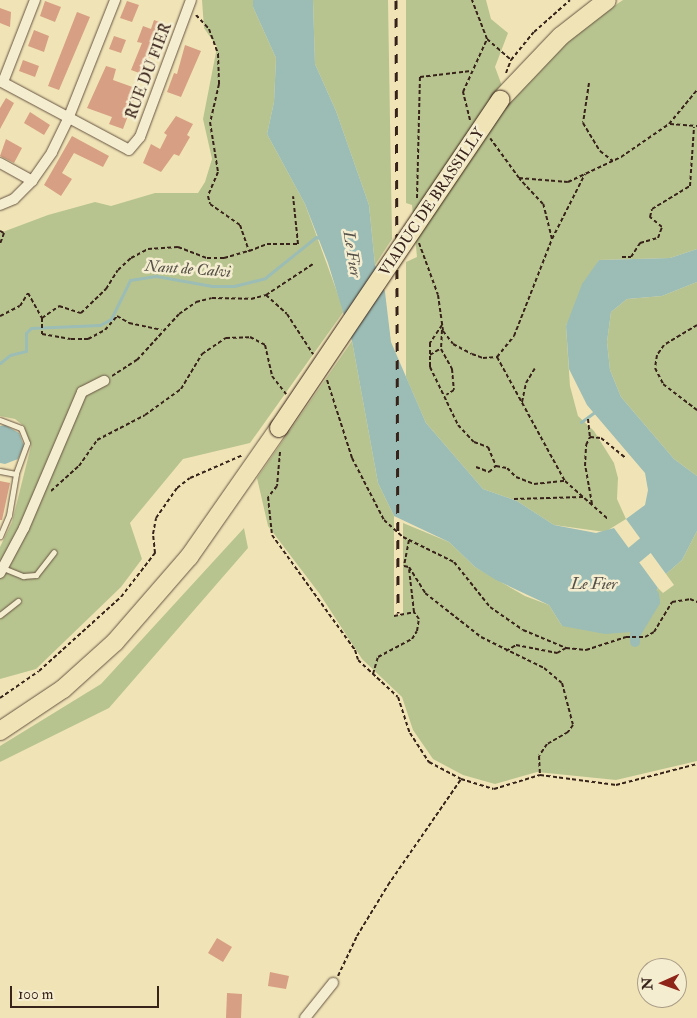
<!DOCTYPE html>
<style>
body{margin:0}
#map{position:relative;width:697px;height:1018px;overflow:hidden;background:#f0e4b7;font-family:"IM FELL Double Pica",serif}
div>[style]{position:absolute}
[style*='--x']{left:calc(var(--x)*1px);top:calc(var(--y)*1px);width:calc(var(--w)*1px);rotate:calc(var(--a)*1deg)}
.green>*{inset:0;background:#b8c48f}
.water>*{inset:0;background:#9bbdb5}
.stream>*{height:3px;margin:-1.5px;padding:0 1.5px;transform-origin:1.5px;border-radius:1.5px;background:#9bbdb5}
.canal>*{height:10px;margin:-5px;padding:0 5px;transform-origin:5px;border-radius:5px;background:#9bbdb5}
.river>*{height:18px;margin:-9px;padding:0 9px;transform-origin:9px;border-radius:9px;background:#9bbdb5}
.building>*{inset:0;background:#d79f83}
.path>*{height:2px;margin-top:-1px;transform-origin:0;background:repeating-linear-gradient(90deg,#38231a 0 4px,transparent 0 6.5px)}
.roads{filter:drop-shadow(0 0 1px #665341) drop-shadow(0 0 1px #665341)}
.service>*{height:5px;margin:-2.5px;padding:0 2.5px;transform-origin:2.5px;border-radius:2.5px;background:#f5edd0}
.minor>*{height:10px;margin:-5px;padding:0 5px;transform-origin:5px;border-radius:5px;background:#f5edd0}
.trunk>*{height:18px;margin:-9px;padding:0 9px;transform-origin:9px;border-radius:9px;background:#f0e4b7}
.rail>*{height:3px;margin-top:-1.5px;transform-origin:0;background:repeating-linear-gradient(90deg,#38231a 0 9px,transparent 0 18px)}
.bridges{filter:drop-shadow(0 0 1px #38231a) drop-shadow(0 0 1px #38231a)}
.trunk-bridge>*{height:18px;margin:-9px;padding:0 9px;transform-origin:9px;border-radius:9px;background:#f0e4b7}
span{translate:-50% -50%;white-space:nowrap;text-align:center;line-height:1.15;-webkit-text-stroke:5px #f5edd0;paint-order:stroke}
.street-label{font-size:15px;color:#38231a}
.water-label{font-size:16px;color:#565148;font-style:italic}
.north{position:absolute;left:637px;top:958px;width:50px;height:50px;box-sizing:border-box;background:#f5edd0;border:1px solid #a99c87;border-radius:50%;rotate:268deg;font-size:14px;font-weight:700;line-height:20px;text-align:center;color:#38231a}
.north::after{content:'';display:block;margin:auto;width:18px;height:22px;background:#8f2418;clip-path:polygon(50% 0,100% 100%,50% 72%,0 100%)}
.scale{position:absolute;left:10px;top:986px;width:149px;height:22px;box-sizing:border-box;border:2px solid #38231a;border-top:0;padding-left:6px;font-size:15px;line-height:18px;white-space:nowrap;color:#38231a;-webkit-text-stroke:4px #f5edd0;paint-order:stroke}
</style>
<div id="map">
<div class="green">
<i style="clip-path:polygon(202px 0,253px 0,253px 7px,276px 58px,274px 102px,267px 134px,305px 204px,344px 311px,250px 443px,183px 459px,130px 523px,142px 559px,121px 587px,36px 669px,0 679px,0 547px,12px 522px,31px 446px,24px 426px,15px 419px,0 416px,0 233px,48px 215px,95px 202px,111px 206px,155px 193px,198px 193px,205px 182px,212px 159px,203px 119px,217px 47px,204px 28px)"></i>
<i style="clip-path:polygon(313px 0,388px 0,392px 239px,375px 265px,369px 205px,336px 111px,315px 64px)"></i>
<i style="clip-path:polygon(406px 0,486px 0,491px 19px,508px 33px,495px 67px,508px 102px,550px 54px,617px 4px,623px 0,697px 0,697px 249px,670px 258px,599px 260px,566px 326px,570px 386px,578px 416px,594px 431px,614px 463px,618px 478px,617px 499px,626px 519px,605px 532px,554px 525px,517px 501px,483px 489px,426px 423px,406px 377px,406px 262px,417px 257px,412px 205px,406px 203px)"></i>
<i style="clip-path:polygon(697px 282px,697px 476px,674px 459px,621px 397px,610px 370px,607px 342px,611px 312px,627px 299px,662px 296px)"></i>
<i style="clip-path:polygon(352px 341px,378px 483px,394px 516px,394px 615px,403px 615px,403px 523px,449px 542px,475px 567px,525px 596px,549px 605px,562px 626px,650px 604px,658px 588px,663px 593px,674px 585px,666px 574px,682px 560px,697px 531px,697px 761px,616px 780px,537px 772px,495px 784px,463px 775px,433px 759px,413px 730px,402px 697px,362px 659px,319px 593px,268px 526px,257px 478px)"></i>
<i style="clip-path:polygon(244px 528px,248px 548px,109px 708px,0 762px,0 746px,101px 684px)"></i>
</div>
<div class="water">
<i style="clip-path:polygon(253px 0,313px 0,315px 64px,336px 111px,369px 205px,375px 265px,385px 292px,391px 342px,426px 423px,483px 489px,517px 501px,554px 525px,596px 533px,614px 528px,658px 588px,632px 632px,605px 634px,562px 626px,549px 605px,496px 580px,475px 567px,449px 542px,394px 516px,378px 483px,352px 341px,328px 263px,305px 204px,267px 134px,274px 102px,276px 58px,253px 7px)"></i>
<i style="clip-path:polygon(697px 249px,697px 282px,662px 296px,627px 299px,611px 312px,607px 342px,610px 370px,621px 397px,674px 459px,697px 476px,697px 531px,682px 560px,666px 574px,626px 519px,645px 505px,648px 490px,645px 473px,587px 405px,569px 369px,566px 326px,582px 284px,599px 260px,670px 258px)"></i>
<i style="clip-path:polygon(5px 425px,19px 433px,24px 446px,18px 459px,5px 464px,0 463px,0 426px)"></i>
</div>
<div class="stream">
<i style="--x:0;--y:363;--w:13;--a:-39"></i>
<i style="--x:10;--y:355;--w:16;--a:-14"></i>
<i style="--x:26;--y:351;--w:18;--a:-90"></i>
<i style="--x:26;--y:333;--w:7;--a:-45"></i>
<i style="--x:31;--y:328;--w:69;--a:-2.5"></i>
<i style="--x:100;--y:325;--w:13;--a:-29"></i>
<i style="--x:111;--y:319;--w:43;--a:-64"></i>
<i style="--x:130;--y:280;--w:26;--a:-9"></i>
<i style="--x:156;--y:276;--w:57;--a:10.1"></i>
<i style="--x:212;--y:286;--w:22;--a:0"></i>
<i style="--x:234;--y:286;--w:32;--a:-14"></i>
<i style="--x:265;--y:278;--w:65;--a:-38.8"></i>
<i style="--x:316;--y:237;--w:3;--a:18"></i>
<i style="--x:581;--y:422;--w:19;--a:-36"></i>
</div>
<div class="canal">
<i style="--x:635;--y:642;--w:7;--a:-90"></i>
<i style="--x:635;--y:635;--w:39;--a:-59"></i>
<i style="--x:655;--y:602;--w:7;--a:-98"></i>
<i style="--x:654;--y:595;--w:13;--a:-135"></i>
</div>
<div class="river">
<i style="--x:616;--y:570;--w:61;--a:-39.7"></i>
</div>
<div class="building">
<i style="clip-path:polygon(45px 1px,61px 7px,55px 22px,40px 16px)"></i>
<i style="clip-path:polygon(127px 1px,139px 5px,132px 22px,120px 18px)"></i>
<i style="clip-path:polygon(0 8px,11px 12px,10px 27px,0 23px)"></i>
<i style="clip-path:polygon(77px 12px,90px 17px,59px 90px,48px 86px)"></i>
<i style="clip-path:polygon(154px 20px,165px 24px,142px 74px,131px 70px,142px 43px,137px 42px,143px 26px,151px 29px)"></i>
<i style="clip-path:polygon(34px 30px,49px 36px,44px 52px,28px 46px)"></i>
<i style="clip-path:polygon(114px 36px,126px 40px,121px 53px,109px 49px)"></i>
<i style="clip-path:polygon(185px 45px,201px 51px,181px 97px,167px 92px,174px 73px,177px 74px)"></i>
<i style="clip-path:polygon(23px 60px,39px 66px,35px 77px,19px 71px)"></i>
<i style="clip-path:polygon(106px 66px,116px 69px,113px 80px,138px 89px,123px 129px,109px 124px,112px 117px,87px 108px)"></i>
<i style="clip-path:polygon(6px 98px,14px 103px,0 129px,0 108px)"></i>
<i style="clip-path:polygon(30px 112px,50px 125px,44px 135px,24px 123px)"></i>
<i style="clip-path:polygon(176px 116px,193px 124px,187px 135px,190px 137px,179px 156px,174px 154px,161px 172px,143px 163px,151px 144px,160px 149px,167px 135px,164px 133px)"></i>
<i style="clip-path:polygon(72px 136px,109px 156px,103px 167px,74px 153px,62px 173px,72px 179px,61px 196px,44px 185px)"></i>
<i style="clip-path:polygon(6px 139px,22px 148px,14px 163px,0 156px)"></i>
<i style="clip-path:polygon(0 481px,10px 483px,2px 520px,0 520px)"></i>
<i style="clip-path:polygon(217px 938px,232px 947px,223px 962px,208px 953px)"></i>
<i style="clip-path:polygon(270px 972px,289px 976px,286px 989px,268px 986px)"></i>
<i style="clip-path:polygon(227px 993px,242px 994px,241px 1018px,226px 1018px)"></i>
</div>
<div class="path">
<i style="--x:196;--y:15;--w:19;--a:47"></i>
<i style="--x:209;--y:29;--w:27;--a:70"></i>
<i style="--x:218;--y:54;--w:30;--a:88"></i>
<i style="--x:219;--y:84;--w:39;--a:103"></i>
<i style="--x:210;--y:122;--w:51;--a:80.9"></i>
<i style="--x:218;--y:172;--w:26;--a:113"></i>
<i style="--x:208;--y:196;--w:8;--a:76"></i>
<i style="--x:210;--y:204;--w:37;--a:35"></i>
<i style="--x:240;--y:225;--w:28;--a:71"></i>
<i style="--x:249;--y:251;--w:19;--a:-21"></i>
<i style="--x:267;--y:244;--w:31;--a:0"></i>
<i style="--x:298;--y:244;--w:48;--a:-95.9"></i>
<i style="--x:487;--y:39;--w:32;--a:41"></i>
<i style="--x:506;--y:73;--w:14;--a:-69"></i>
<i style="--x:511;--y:60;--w:36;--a:-51"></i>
<i style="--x:534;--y:32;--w:48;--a:-41.6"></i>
<i style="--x:589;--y:83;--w:40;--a:98.5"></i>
<i style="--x:583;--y:123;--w:33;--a:59"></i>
<i style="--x:600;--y:151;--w:16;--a:38"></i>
<i style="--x:470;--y:120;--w:29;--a:-104"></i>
<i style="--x:463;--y:92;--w:58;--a:-65.6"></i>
<i style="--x:487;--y:39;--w:42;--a:-111"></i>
<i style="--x:670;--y:124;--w:27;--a:4"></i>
<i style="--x:519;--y:178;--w:49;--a:4.7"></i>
<i style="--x:568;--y:182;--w:59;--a:-25.3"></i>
<i style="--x:621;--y:157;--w:58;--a:-34.5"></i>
<i style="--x:669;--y:124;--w:44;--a:-50.5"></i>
<i style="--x:417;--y:198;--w:121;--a:-88.6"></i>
<i style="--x:420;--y:77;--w:51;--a:-6.7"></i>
<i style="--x:0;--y:231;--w:4;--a:27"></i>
<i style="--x:4;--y:233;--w:12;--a:110"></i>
<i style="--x:552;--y:239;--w:73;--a:-63.1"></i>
<i style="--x:419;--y:243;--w:55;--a:69.9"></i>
<i style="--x:438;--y:295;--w:36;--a:82"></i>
<i style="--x:443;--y:331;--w:16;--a:52"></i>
<i style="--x:453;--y:344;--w:21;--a:28"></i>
<i style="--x:472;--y:354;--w:12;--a:20"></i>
<i style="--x:483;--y:358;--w:14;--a:-4"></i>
<i style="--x:497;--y:357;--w:27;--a:-51"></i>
<i style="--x:514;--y:336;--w:104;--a:-68.6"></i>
<i style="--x:552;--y:239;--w:36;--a:-104"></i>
<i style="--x:543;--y:204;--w:35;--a:-133"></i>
<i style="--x:519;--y:178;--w:49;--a:-125.9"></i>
<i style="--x:622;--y:257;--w:9;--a:0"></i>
<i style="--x:631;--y:257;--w:17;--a:-57"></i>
<i style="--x:640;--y:243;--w:19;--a:-16"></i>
<i style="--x:658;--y:238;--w:12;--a:-70"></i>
<i style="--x:662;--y:227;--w:16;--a:-140"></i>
<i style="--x:650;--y:217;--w:8;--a:-76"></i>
<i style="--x:652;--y:209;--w:44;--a:-31.2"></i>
<i style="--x:690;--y:186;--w:59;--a:-86.1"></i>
<i style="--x:266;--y:295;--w:56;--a:-33.4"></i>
<i style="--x:0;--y:316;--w:22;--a:-27"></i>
<i style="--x:20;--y:306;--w:15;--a:-58"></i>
<i style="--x:28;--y:293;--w:29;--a:61"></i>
<i style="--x:42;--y:318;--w:21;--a:-35"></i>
<i style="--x:59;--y:306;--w:23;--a:18"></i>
<i style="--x:81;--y:313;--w:35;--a:-44"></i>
<i style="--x:106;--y:289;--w:22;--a:-58"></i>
<i style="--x:118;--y:270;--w:18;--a:-43"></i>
<i style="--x:131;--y:258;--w:19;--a:-28"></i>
<i style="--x:148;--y:249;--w:30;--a:-4"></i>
<i style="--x:178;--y:247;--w:31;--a:21"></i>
<i style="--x:207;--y:258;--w:17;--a:0"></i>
<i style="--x:224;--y:258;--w:26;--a:-16"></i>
<i style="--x:42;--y:318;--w:16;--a:90"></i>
<i style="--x:42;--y:334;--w:29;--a:10"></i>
<i style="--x:71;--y:339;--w:17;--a:0"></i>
<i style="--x:88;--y:339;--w:19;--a:-28"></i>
<i style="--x:105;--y:330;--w:18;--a:-49"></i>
<i style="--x:117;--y:316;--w:14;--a:30"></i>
<i style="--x:129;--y:323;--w:33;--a:12"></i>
<i style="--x:442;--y:325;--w:22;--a:124"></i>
<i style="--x:430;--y:343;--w:24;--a:90"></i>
<i style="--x:430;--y:367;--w:64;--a:64.2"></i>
<i style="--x:458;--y:425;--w:23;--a:47"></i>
<i style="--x:474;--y:442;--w:15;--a:20"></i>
<i style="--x:488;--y:447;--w:21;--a:67"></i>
<i style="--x:496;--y:466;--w:11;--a:10"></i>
<i style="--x:507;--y:468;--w:13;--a:45"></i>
<i style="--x:516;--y:477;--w:19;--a:21"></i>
<i style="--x:534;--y:484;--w:31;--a:-6"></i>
<i style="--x:697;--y:325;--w:39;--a:149"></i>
<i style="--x:664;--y:345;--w:12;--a:125"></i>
<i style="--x:657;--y:355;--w:13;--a:99"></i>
<i style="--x:655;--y:368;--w:18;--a:63"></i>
<i style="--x:663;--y:384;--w:43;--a:37.4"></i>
<i style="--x:442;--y:330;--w:19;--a:93"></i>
<i style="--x:441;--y:349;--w:23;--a:61"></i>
<i style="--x:452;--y:369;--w:21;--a:85"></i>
<i style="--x:454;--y:390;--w:9;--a:148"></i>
<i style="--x:430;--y:355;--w:13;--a:-32"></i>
<i style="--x:497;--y:357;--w:141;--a:61.3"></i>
<i style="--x:565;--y:481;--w:57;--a:41.5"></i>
<i style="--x:112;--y:376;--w:30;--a:-33"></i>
<i style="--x:137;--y:360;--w:62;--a:-47.6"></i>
<i style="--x:179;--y:314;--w:21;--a:-35"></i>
<i style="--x:196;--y:302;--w:16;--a:-14"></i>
<i style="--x:212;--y:298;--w:39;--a:1"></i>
<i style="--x:251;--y:299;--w:16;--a:-15"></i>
<i style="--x:266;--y:295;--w:28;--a:42"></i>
<i style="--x:287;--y:314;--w:48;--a:57"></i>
<i style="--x:327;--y:380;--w:82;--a:72.2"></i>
<i style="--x:352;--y:458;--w:70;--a:62.7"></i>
<i style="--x:384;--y:520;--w:25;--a:42"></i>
<i style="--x:403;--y:537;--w:57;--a:26.1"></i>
<i style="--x:454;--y:562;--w:58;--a:51.3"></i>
<i style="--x:490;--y:607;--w:40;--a:34.9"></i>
<i style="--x:523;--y:630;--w:47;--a:22.7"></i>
<i style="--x:566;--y:648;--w:20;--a:6"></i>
<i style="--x:586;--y:650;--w:42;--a:-18"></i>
<i style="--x:626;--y:637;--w:19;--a:0"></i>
<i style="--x:645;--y:637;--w:10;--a:-29"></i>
<i style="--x:654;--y:632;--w:35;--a:-59"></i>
<i style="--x:672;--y:602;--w:18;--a:-9"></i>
<i style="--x:690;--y:599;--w:8;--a:23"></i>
<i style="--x:522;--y:402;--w:19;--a:-78"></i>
<i style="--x:526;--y:383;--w:17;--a:-59"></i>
<i style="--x:588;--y:419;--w:18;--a:84"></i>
<i style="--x:280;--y:452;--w:34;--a:95"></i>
<i style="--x:277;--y:486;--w:14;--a:129"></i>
<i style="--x:268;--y:497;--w:38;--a:84"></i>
<i style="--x:272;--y:535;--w:142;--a:54.2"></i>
<i style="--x:355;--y:650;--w:10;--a:73"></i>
<i style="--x:358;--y:660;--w:54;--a:42.8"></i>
<i style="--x:398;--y:697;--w:38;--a:72"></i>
<i style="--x:410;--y:733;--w:35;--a:57"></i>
<i style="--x:429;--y:762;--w:36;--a:28"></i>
<i style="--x:461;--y:779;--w:34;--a:17"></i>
<i style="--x:494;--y:789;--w:48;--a:-16.9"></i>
<i style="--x:540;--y:775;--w:77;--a:7.5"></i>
<i style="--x:616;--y:785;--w:84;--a:-14.5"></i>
<i style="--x:476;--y:467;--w:14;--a:21"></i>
<i style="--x:489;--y:472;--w:9;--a:-41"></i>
<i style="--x:51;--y:491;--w:38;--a:-42"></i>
<i style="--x:79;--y:466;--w:32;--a:-55"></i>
<i style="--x:97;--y:440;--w:54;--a:-27.5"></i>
<i style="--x:145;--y:415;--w:44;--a:-35.8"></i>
<i style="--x:181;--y:389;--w:41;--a:-59"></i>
<i style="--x:202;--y:354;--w:29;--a:-34"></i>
<i style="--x:226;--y:338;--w:24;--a:-2"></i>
<i style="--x:250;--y:337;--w:17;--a:28"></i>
<i style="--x:265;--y:345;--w:32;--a:77"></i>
<i style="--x:272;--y:376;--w:23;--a:52"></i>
<i style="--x:514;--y:499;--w:69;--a:-1.7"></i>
<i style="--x:592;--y:504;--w:39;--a:-100"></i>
<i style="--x:585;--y:466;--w:21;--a:-87"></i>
<i style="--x:586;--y:445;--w:9;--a:-63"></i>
<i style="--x:590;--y:437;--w:11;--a:5"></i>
<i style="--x:601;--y:438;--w:32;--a:39"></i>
<i style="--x:409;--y:540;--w:26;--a:101"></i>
<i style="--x:404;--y:566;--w:5;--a:11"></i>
<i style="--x:409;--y:567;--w:31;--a:58"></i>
<i style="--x:425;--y:593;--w:71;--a:38.2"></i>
<i style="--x:481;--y:637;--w:70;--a:26.2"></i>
<i style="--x:544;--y:668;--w:23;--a:40"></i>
<i style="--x:562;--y:683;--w:43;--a:75.3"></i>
<i style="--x:573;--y:725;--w:9;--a:126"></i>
<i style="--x:568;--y:732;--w:24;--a:150"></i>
<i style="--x:547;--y:744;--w:14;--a:124"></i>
<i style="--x:539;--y:756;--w:19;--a:87"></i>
<i style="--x:394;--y:616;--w:20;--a:-11"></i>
<i style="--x:506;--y:651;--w:12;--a:-31"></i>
<i style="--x:516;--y:645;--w:42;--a:11"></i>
<i style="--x:557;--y:653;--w:10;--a:-29"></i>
<i style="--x:373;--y:674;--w:18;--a:-74"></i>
<i style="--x:378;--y:657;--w:38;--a:-28"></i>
<i style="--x:412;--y:639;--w:9;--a:-58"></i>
<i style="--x:417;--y:631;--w:12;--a:-81"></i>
<i style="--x:419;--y:619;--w:9;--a:-126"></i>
<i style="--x:414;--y:612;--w:43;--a:-96.6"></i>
<i style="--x:0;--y:698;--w:47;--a:-34.7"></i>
<i style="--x:39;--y:671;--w:110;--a:-42.1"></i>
<i style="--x:121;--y:597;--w:56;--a:-52.3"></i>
<i style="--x:155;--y:553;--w:19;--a:-96"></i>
<i style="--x:153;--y:534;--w:16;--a:-79"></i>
<i style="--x:156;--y:518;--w:37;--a:-55"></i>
<i style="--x:177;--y:488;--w:16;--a:-38"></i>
<i style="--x:190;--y:478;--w:58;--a:-23.5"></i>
<i style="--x:338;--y:976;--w:44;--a:-64.6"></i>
<i style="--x:357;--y:936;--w:60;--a:-58.7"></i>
<i style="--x:388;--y:885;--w:129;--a:-55.4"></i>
</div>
<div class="roads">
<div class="service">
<i style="--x:0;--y:420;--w:22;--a:21"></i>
<i style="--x:21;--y:428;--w:16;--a:68"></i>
<i style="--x:27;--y:443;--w:33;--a:110"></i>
<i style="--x:16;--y:474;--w:42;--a:99.7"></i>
<i style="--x:9;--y:515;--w:23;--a:113"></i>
<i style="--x:0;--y:471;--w:16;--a:11"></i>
<i style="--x:3;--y:568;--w:22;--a:22"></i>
<i style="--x:23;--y:576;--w:13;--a:-4"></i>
<i style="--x:36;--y:575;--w:29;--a:-52"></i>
<i style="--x:0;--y:615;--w:23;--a:-38"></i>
</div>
<div class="minor">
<i style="--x:0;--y:81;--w:146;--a:28.1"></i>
<i style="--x:129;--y:150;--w:17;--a:-50"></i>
<i style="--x:140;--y:137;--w:146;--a:-69.6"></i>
<i style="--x:3;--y:82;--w:88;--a:-68.7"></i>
<i style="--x:0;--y:163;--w:37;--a:29"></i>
<i style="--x:0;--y:205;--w:15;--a:-23"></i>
<i style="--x:14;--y:199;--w:25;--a:-45"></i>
<i style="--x:32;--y:181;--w:35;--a:-55"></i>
<i style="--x:52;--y:152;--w:37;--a:-64"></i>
<i style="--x:68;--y:119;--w:128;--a:-68.4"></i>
<i style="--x:0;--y:573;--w:51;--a:-61.9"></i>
<i style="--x:24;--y:528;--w:148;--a:-66.9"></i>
<i style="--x:82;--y:392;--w:25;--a:-27"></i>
<i style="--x:305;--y:1018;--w:45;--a:-51.3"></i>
</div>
<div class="trunk">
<i style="--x:500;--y:100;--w:88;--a:-46.4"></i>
<i style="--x:561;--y:36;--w:58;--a:-38"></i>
<i style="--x:0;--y:731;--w:76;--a:-33.7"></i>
<i style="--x:63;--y:689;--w:70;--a:-42.1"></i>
<i style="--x:115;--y:642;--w:113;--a:-49"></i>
<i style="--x:189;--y:557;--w:157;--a:-55.1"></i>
</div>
</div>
<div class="rail">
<i style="--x:396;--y:0;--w:613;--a:89.81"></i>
</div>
<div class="bridges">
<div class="trunk-bridge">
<i style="--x:279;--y:428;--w:396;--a:-56"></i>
</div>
</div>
<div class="street-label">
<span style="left:149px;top:71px;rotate:-69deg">RUE DU FIER</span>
<span style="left:432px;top:202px;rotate:-56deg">VIADUC DE BRASSILLY</span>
</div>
<div class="water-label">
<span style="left:352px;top:254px;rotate:81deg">Le Fier</span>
<span style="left:188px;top:269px;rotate:4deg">Nant de Calvi</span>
<span style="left:594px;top:584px">Le Fier</span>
</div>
<div class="north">N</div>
<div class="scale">100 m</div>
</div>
